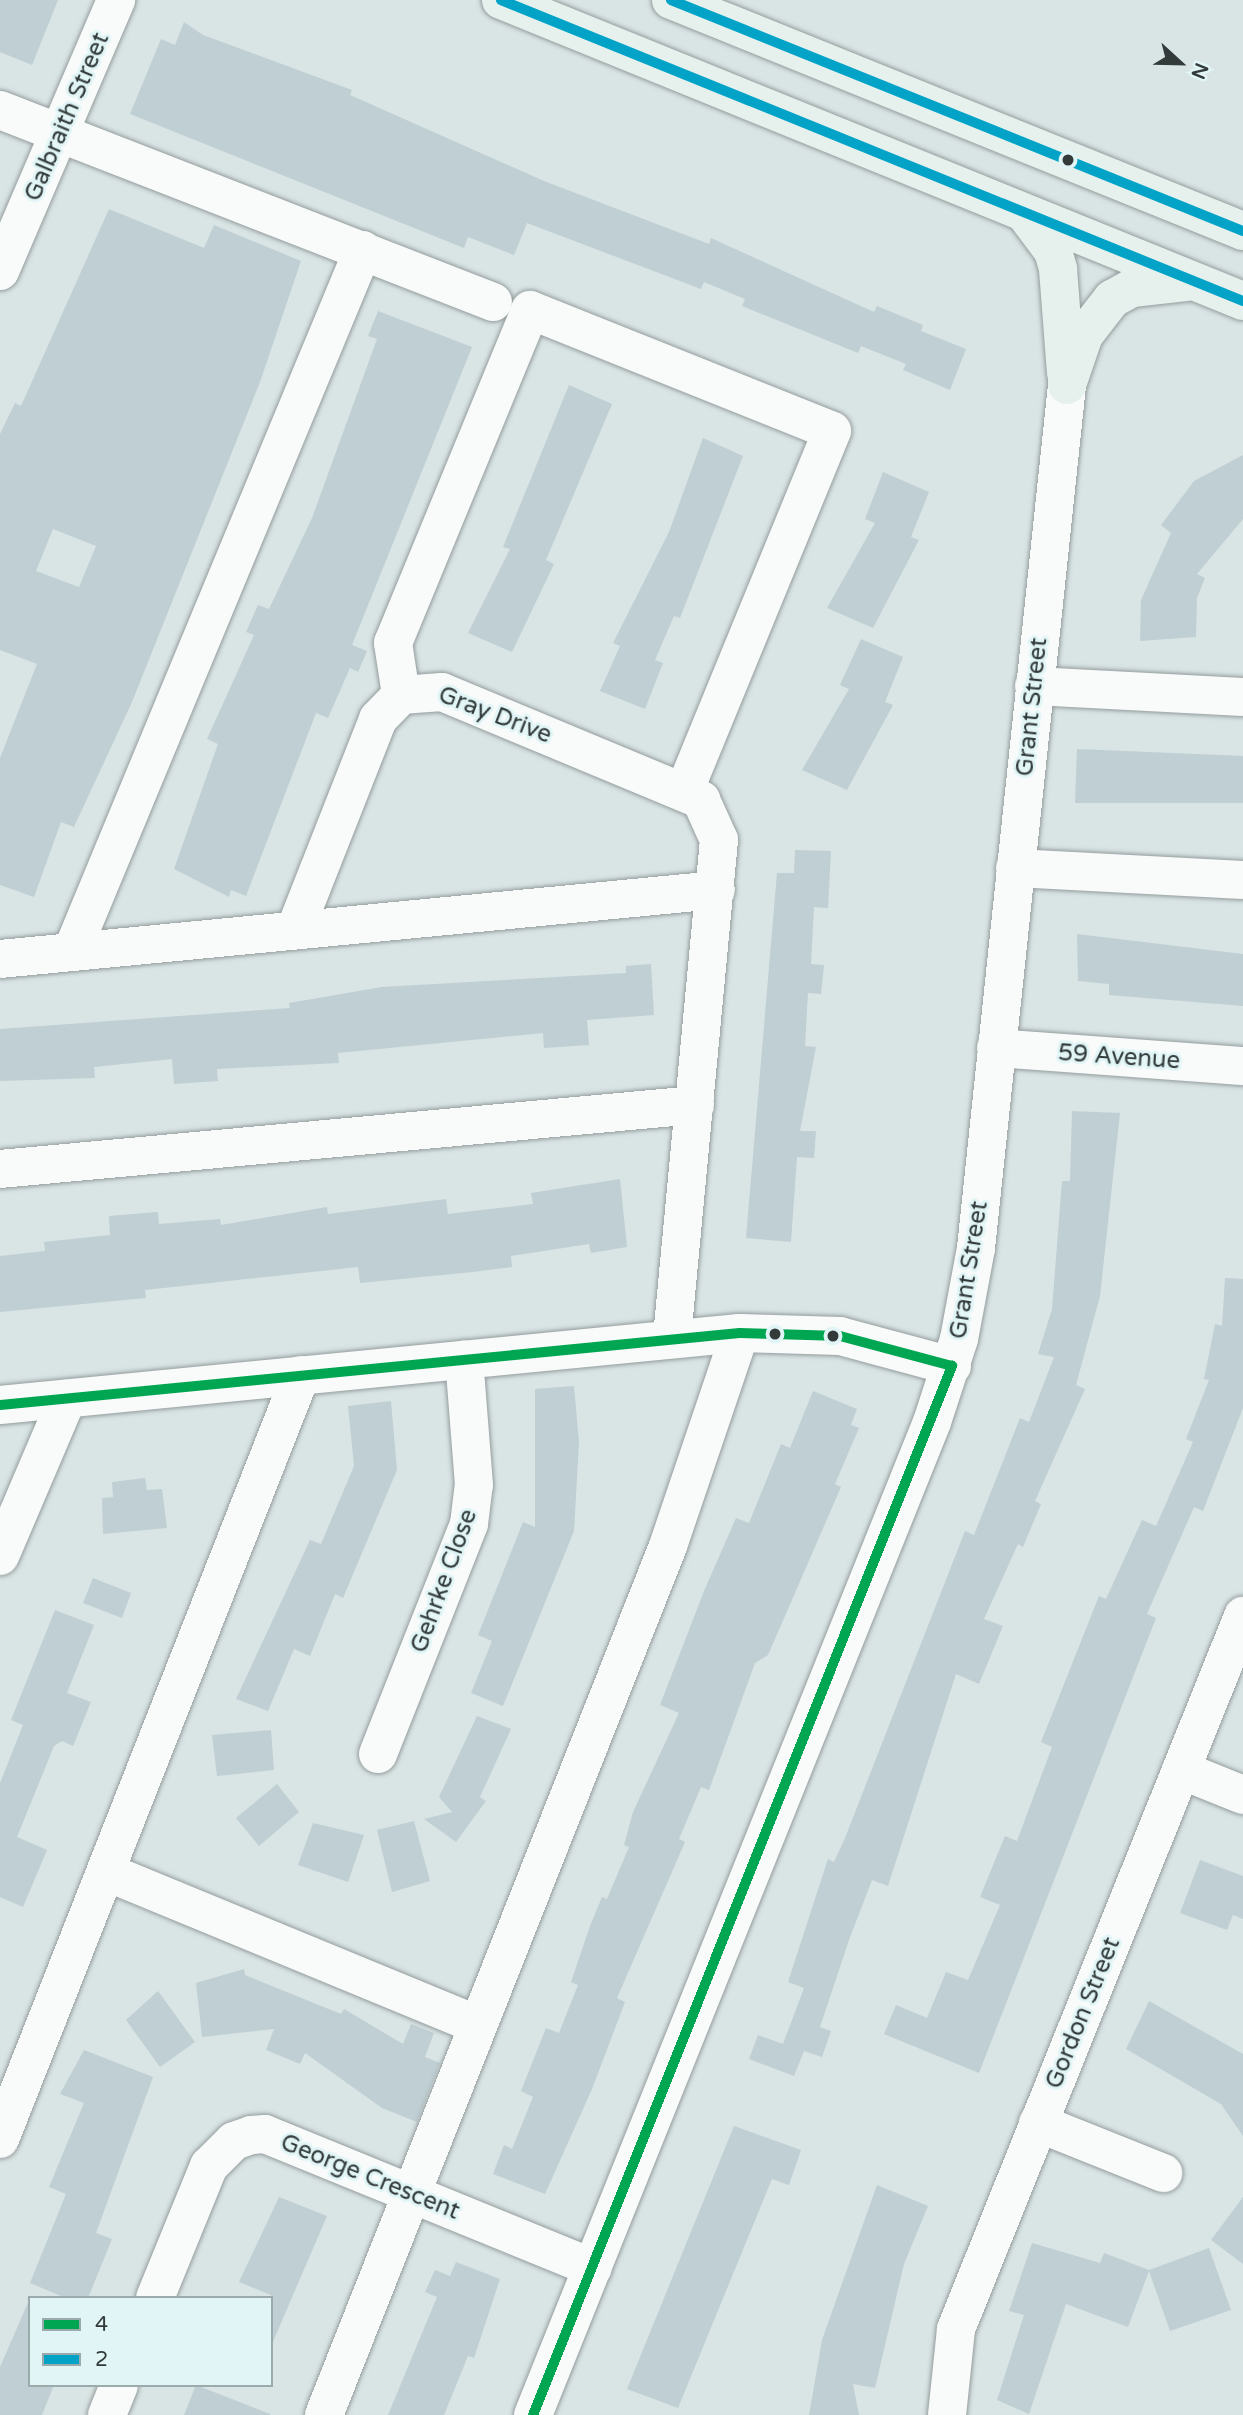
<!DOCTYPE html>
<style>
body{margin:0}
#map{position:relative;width:1243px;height:2415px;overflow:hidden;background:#d9e4e4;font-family:"Varela Round",sans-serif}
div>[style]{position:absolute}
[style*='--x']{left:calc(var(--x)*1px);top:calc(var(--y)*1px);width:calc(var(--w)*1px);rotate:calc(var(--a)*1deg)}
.building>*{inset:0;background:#bfcfd4}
.roads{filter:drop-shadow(0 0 2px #959d9d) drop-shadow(0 0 2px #959d9d)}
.minor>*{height:38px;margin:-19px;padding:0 19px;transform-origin:19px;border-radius:19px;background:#f9fbfb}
.major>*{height:38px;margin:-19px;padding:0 19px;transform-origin:19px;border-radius:19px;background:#e6f1ed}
.bus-1>*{height:10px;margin:-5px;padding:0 5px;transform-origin:5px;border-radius:5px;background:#00a651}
.bus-2>*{height:10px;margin:-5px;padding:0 5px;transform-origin:5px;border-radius:5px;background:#02a3c7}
.dots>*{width:19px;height:19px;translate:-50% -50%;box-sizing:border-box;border:4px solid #e1f5f6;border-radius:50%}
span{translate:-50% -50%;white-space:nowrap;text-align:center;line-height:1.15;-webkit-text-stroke:6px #e1f5f6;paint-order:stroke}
.street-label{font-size:24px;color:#323a3a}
.legend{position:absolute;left:28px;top:2296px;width:245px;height:91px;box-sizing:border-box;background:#e1f5f6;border:2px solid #9baaab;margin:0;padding:9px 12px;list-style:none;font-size:21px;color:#323a3a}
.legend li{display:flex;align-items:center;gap:14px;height:35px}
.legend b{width:35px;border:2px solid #9baaab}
.north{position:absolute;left:1145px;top:28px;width:70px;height:70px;-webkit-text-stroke:5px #e1f5f6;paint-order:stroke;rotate:112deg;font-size:19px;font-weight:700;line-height:28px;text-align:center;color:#323a3a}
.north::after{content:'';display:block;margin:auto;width:24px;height:32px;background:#323a3a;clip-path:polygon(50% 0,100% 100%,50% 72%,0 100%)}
</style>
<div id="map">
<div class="building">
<i style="clip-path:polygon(0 0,58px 0,32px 65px,0 52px)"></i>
<i style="clip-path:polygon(184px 22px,203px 35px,352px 90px,350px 95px,544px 181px,709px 244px,711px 238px,874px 312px,877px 306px,923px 325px,921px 331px,966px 349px,950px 390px,903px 370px,906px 364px,861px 346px,858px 353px,742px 306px,745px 299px,704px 282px,701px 289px,527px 223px,514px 255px,468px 237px,464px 248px,130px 114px,161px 39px,175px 45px)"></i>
<i style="clip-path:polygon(evenodd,109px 209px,204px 248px,214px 225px,301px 261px,260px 382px,132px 702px,74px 827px,61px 822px,34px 897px,0 885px,0 758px,37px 664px,0 650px,0 434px,15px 403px,21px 406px,109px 209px,53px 529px,96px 546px,79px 587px,36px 571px,53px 529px)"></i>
<i style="clip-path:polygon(378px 311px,472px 347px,352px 645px,367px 651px,358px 672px,350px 668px,328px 718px,316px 713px,246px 896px,231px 890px,229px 897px,174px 869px,218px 744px,207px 739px,254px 635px,246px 632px,258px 605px,269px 609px,312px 518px,377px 339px,368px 336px)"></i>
<i style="clip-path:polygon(569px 385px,612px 404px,546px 560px,554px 564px,512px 652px,468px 633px,510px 549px,503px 547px)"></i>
<i style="clip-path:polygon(703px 438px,743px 456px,680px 618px,674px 616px,655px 660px,663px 663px,645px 709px,600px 691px,620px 646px,613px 643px,669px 532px)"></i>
<i style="clip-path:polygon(1243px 455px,1243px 519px,1197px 574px,1205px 578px,1197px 598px,1196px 637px,1140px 641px,1141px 600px,1171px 533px,1161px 525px,1194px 481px)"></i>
<i style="clip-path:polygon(883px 472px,929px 492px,911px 537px,919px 540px,873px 628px,827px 608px,875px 523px,865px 519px)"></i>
<i style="clip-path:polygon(861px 639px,903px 657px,885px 702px,893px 705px,847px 790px,802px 770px,849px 689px,840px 685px)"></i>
<i style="clip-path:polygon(1077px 749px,1243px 756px,1243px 803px,1075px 803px)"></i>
<i style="clip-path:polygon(795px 850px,831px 851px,828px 908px,814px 907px,811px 964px,824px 965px,821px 994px,808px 993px,805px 1046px,816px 1047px,800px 1131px,816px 1131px,814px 1158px,797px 1157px,791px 1242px,746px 1238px,777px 873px,794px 873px)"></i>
<i style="clip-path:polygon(1077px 934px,1243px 954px,1243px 1006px,1109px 995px,1109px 984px,1078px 981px)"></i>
<i style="clip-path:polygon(651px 964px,654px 1015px,587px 1020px,589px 1045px,544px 1048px,543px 1033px,338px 1053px,339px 1063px,217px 1069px,218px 1081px,174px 1084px,172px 1059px,94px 1067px,95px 1078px,0 1081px,0 1029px,290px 1008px,289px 1003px,382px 987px,626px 973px,626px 966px)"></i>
<i style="clip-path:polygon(1072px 1111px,1120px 1113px,1100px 1296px,1076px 1385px,1085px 1389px,1035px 1501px,1041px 1504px,1023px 1547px,1018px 1544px,984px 1619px,1003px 1626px,979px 1684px,956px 1674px,888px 1886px,872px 1880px,849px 1940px,820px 2027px,831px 2031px,822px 2057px,804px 2051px,794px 2076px,749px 2059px,758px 2035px,783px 2044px,804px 1988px,788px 1982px,828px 1859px,834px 1862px,845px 1838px,965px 1531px,974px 1535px,1020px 1418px,1029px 1422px,1054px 1357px,1038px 1354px,1052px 1309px,1062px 1181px,1070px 1181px)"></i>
<i style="clip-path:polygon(620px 1179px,627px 1247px,591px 1253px,589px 1244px,511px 1256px,512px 1267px,473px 1272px,360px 1283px,358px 1267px,145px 1290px,146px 1298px,0 1312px,0 1256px,45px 1251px,44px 1242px,110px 1235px,109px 1216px,158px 1212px,159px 1224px,220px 1219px,221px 1225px,327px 1207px,328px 1214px,446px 1199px,448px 1214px,533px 1204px,531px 1193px)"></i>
<i style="clip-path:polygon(1225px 1278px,1243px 1279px,1243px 1408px,1203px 1511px,1194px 1507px,1147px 1614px,1156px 1618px,979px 2073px,884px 2034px,896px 2005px,927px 2018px,946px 1972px,968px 1980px,1000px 1905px,980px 1897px,1005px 1836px,1017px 1841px,1052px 1747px,1041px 1742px,1099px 1596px,1106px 1599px,1142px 1520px,1156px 1526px,1193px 1442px,1186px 1439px,1209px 1380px,1204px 1379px,1215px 1324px,1222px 1326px)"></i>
<i style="clip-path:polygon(574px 1386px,579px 1443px,574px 1531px,503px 1706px,471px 1693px,492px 1641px,478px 1635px,523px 1522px,535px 1527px,535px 1389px)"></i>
<i style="clip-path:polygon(813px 1391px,857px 1409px,851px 1425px,859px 1428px,835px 1484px,841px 1487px,768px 1655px,755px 1663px,709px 1790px,701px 1787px,679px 1839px,685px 1842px,617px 1998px,625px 2002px,592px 2089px,545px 2194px,493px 2174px,504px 2145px,512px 2149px,533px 2097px,521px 2091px,546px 2028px,559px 2033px,578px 1985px,571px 1982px,590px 1926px,602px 1897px,607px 1899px,629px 1847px,624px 1845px,633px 1812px,679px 1713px,660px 1705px,704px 1591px,736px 1518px,749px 1523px,781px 1444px,790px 1448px)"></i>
<i style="clip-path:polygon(391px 1401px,397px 1470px,343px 1598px,335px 1594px,310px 1656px,294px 1649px,268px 1711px,236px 1699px,310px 1540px,321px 1544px,354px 1466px,348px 1406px)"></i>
<i style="clip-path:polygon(145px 1478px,147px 1490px,162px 1489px,167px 1528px,103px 1534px,102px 1498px,113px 1497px,112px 1482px)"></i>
<i style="clip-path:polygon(93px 1578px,131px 1593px,122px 1618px,83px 1603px)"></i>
<i style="clip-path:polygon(55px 1610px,94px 1625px,67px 1693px,91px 1702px,73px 1746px,62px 1741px,54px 1746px,17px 1837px,47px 1850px,23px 1907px,0 1897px,0 1783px,23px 1725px,11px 1720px)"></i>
<i style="clip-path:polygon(477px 1716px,511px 1729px,480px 1797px,486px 1801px,456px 1842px,424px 1819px,452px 1812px,439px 1797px)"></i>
<i style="clip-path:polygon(271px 1730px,274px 1770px,217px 1776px,212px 1735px)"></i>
<i style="clip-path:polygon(277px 1784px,299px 1812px,259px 1846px,236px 1818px)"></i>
<i style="clip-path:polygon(414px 1821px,430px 1881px,392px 1892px,377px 1830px)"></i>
<i style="clip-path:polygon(313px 1823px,364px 1835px,348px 1882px,298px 1865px)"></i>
<i style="clip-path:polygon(1200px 1860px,1243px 1876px,1243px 1919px,1233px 1915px,1227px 1930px,1180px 1913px)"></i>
<i style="clip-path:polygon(244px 1969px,245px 1975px,341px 2014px,344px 2009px,403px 2044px,411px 2024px,434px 2033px,425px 2057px,440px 2063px,417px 2122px,382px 2108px,305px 2053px,300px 2064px,266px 2050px,274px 2029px,202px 2037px,196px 1983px)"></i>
<i style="clip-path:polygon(158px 1991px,195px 2042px,160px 2067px,126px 2020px)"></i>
<i style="clip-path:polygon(1149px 2001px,1243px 2054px,1243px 2136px,1221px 2104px,1126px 2049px)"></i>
<i style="clip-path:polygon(84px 2050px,153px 2077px,96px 2233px,112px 2239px,88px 2298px,66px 2298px,30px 2283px,66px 2194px,49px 2187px,84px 2103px,60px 2094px)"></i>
<i style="clip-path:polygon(734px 2126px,801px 2150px,789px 2185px,772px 2179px,678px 2408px,627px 2389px)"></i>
<i style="clip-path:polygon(877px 2185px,928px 2206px,904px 2264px,875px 2388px,853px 2384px,859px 2415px,809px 2415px,822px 2340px)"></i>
<i style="clip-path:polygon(279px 2197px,327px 2216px,272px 2344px,271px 2295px,239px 2282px)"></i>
<i style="clip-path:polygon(1243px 2197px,1243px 2264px,1211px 2240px)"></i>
<i style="clip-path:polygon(1032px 2243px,1100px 2263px,1104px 2253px,1149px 2270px,1209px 2248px,1231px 2310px,1170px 2331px,1149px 2271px,1128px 2327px,1066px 2304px,1029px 2414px,997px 2400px,1024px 2315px,1009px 2311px)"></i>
<i style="clip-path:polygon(456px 2262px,500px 2279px,474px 2358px,468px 2356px,444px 2415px,388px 2415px,437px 2297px,425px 2292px,435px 2270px,450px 2276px)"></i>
<i style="clip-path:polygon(30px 2298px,30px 2385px,54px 2385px,42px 2415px,0 2415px,0 2367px)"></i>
<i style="clip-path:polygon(196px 2385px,270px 2414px,270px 2415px,184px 2415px)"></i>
</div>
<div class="roads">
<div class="minor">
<i style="--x:0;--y:110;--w:529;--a:21.28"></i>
<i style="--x:0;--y:271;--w:295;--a:-66.8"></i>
<i style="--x:1034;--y:686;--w:209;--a:3"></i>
<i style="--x:401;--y:695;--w:53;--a:-98.7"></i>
<i style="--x:393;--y:643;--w:360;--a:-67.6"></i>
<i style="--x:530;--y:310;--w:325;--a:21.8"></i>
<i style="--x:832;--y:431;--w:388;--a:112.3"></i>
<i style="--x:1015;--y:868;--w:228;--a:3"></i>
<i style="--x:295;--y:930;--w:227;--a:-68.5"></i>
<i style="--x:378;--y:719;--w:33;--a:-46"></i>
<i style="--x:401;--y:695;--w:41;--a:-4.2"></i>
<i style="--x:442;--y:692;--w:281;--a:22.6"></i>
<i style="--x:701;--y:800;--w:44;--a:65.8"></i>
<i style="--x:719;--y:840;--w:498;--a:95.4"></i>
<i style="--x:72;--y:951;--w:759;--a:-67.46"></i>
<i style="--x:0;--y:959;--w:719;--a:-5.5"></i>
<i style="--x:996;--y:1048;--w:248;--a:4.2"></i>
<i style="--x:0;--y:1169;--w:698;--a:-5.26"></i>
<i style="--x:0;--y:1405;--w:743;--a:-5.56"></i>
<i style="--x:740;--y:1333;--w:100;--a:1.7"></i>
<i style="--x:840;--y:1336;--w:116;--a:15"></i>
<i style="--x:0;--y:1556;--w:171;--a:-66.9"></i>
<i style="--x:378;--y:1754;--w:247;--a:-68.4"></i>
<i style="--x:469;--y:1524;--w:39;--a:-83"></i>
<i style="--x:474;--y:1485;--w:126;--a:-94.5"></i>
<i style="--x:1181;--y:1770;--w:67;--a:22"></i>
<i style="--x:109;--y:1873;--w:396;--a:22.4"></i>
<i style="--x:1038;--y:2123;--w:135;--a:21.8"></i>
<i style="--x:0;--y:2139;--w:821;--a:-68.5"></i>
<i style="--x:155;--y:2298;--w:143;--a:-67.8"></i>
<i style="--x:209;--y:2166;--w:35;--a:-45"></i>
<i style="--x:234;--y:2141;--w:18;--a:-19"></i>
<i style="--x:251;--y:2135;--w:14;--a:-4"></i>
<i style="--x:265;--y:2134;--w:354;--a:22.2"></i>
<i style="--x:107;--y:2415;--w:32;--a:-68"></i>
<i style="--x:324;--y:2415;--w:935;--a:-68.4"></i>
<i style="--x:668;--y:1546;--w:225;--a:-71.3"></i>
<i style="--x:533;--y:2415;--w:1070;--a:-68.11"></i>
<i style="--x:932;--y:1422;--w:87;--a:-72"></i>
<i style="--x:959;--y:1339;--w:93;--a:-79.4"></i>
<i style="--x:976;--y:1248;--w:868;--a:-83.98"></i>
<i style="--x:947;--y:2415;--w:86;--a:-84"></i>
<i style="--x:956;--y:2329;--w:769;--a:-68.07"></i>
</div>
<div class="major">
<i style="--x:501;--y:0;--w:801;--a:22.08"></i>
<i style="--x:671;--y:0;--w:617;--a:21.99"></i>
<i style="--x:1026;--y:215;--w:45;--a:53.1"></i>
<i style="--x:1053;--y:251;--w:19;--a:74"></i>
<i style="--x:1058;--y:269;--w:104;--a:85.6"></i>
<i style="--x:1067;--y:385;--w:53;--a:-71.2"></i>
<i style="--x:1084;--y:335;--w:46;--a:-52.1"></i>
<i style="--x:1112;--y:299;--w:23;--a:-29"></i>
<i style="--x:1132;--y:288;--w:54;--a:-6.3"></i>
</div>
</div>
<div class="bus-1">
<i style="--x:0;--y:1405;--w:743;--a:-5.56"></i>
<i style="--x:740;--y:1333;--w:100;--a:1.7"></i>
<i style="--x:840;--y:1336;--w:116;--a:15"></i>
<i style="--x:533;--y:2415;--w:1130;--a:-68.23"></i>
</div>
<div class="bus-2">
<i style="--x:501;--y:0;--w:801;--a:22.08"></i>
<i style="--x:671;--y:0;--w:617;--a:21.99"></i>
</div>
<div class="dots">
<i style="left:1068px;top:160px;background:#323a3a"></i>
<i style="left:775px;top:1334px;background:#323a3a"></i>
<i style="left:833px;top:1336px;background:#323a3a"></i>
</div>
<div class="street-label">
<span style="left:67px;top:117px;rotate:-67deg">Galbraith Street</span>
<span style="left:1032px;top:707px;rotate:-84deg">Grant Street</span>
<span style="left:495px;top:715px;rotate:21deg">Gray Drive</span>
<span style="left:1119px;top:1057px;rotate:4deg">59 Avenue</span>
<span style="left:969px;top:1270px;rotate:-81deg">Grant Street</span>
<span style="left:444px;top:1581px;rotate:-70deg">Gehrke Close</span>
<span style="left:1083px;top:2013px;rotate:-68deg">Gordon Street</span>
<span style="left:370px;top:2177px;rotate:22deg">George Crescent</span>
</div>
<ul class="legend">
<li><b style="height:9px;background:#00a651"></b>4</li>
<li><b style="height:9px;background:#02a3c7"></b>2</li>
</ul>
<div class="north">N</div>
</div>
